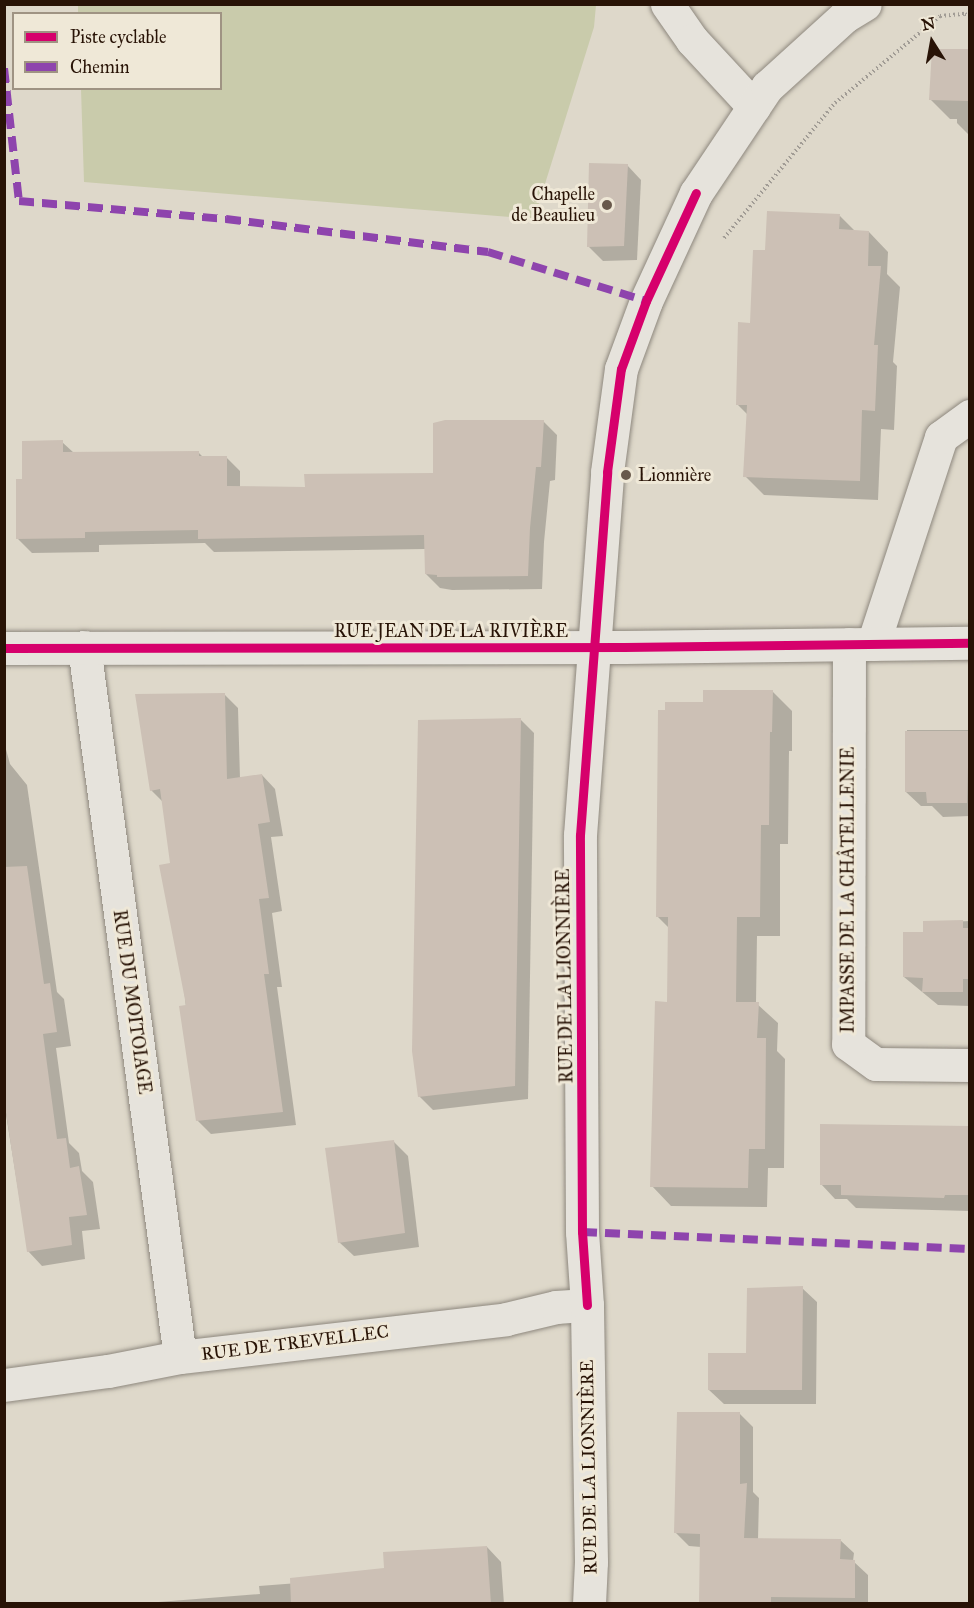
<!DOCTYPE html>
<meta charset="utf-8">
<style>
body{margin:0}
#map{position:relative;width:974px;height:1608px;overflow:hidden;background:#ded8ca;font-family:"IM FELL Great Primer",serif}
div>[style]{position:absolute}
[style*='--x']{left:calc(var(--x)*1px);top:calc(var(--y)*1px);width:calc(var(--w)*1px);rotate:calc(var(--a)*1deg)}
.green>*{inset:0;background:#c9cbab}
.shadow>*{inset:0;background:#0003}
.building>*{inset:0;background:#ccc0b5}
.path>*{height:4px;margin-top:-2px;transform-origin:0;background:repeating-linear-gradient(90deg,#a19c95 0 1.5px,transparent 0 4.5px)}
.roads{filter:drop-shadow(0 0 2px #8e887e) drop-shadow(0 0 2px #8e887e)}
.street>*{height:33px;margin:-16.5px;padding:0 16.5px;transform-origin:16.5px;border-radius:16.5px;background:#e6e3dc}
.quiet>*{height:8px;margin-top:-4px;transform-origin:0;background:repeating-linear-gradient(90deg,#8e44ad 0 15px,transparent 0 23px)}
.cycleway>*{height:9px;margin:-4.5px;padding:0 4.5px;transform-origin:4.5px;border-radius:4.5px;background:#d6006c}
.dots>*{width:16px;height:16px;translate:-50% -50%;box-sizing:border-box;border:3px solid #efe8d7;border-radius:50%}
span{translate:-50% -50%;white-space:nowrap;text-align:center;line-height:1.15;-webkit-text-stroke:6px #efe8d7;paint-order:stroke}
.poi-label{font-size:18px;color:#281306}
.right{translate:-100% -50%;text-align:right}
.left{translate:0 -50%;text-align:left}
.street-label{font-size:18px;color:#281306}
.frame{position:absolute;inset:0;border:6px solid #281306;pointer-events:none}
.legend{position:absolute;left:12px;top:12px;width:210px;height:78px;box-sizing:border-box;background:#efe8d7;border:2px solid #9f9383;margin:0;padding:8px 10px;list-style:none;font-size:18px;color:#281306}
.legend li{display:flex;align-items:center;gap:12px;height:30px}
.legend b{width:30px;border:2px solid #9f9383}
.north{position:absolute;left:902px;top:12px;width:60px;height:60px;-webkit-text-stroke:4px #efe8d7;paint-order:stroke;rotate:349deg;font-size:16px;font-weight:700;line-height:24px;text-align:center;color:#281306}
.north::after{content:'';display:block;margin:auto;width:21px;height:27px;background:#281306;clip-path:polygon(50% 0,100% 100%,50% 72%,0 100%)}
</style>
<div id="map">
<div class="green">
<i style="clip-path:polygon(78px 5px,78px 4px,596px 5px,594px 27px,534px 219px,84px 182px,81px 89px,220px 88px,220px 14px,78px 13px)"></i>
</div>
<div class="shadow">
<i style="clip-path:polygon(934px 51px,970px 51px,970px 136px,957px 123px,957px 119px,950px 119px,930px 99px)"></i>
<i style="clip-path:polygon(627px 165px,641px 180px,637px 260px,603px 261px,589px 247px)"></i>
<i style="clip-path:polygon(840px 216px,855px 231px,869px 232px,888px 252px,887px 274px,900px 287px,893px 362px,897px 366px,894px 430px,881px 429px,878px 500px,764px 495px,745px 476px,748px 415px,737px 404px,767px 252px)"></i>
<i style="clip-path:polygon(543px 421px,557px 435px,555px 480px,550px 481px,544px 542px,542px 589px,452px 590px,440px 588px,426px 574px,426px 549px,214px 552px,205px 543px,99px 545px,99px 552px,32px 553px,18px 539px,24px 481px,62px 442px,74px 453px,198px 452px,204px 458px,226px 457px,240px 471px,240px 487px,306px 488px,435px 474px)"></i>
<i style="clip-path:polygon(772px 691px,792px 711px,792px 751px,789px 751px,788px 844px,780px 844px,780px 936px,757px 936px,756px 1003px,778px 1023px,777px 1051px,785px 1059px,784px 1168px,768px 1168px,767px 1207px,671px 1206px,652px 1186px,669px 1003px,669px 928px,657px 916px,705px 704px)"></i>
<i style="clip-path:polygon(225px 695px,238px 708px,240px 778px,262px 775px,275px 789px,283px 836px,271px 837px,282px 911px,272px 913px,282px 987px,277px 987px,296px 1125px,211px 1134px,197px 1120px,172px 865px,163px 802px,151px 790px)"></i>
<i style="clip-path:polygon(520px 719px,534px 733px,528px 1099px,433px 1110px,419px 1096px)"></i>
<i style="clip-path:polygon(907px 730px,970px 730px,970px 816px,943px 817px,932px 806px,921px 806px,906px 792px)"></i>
<i style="clip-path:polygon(4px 742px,10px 764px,27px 785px,57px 992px,64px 999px,71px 1046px,56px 1048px,69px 1143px,79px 1153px,82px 1171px,93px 1182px,100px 1229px,82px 1231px,85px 1259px,42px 1266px,28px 1251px,4px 1102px)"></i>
<i style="clip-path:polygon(970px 921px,970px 1006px,938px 1005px,904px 977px,925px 933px,925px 923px)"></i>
<i style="clip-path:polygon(822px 1125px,970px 1127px,970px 1211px,856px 1208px,847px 1199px,835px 1199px,821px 1184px)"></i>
<i style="clip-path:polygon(394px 1142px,408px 1156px,419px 1247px,354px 1256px,339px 1242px)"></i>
<i style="clip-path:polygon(802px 1288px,817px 1302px,816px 1404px,724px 1404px,709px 1390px,748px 1354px)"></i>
<i style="clip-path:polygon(740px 1414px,753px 1427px,753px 1492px,759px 1498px,758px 1540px,840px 1540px,854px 1553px,853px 1561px,868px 1575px,868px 1604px,701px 1604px,701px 1547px,689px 1546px,676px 1533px)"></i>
<i style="clip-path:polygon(487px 1547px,501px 1562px,504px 1604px,133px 1604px,260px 1594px,259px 1586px,337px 1580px)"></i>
</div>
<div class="building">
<i style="clip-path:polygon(932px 49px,969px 49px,969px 101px,929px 100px)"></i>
<i style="clip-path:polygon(589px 163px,628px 164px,624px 246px,587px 247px)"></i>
<i style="clip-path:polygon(767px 211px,840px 214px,839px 229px,869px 231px,868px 266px,881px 266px,874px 345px,878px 345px,875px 411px,862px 410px,860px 481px,743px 477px,747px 405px,736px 405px,738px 322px,750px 323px,753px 250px,765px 250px)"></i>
<i style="clip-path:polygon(445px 420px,544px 420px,541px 467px,536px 467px,530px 528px,528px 576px,437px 577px,437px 575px,425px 574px,424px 535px,198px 539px,198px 530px,85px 532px,85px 538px,16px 539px,16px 479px,22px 479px,22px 441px,63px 440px,63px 452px,199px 451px,199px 456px,227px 456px,227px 486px,305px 487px,304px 474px,433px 473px,433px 423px)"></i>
<i style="clip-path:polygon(703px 690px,773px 690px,772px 732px,770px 732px,769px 825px,761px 825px,760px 917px,737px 917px,736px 1002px,759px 1002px,757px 1038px,766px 1038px,765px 1149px,749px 1149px,748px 1188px,650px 1187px,655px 1001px,667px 1002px,668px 917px,656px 917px,658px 710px,665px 710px,665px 702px,703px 702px)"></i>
<i style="clip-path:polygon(225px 693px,227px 779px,262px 774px,270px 822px,258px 824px,269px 898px,259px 899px,269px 974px,264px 974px,283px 1112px,196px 1121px,179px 1006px,186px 1005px,159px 865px,170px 863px,160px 789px,150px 791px,135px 694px)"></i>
<i style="clip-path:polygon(521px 718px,515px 1086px,418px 1097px,412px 1051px,418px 720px)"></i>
<i style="clip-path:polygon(905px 731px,969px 731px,967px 803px,927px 803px,926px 792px,905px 792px)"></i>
<i style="clip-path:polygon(27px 866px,44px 984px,50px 983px,57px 1032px,43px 1034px,57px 1139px,66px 1138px,70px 1168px,79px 1166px,87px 1215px,69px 1217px,72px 1245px,27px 1252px,4px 1099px,4px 867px)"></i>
<i style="clip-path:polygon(963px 920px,963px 928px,969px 928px,969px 979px,963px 979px,963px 992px,922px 992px,923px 978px,903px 977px,903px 932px,923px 932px,923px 921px)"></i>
<i style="clip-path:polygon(820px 1124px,969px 1126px,969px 1195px,945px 1195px,944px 1198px,841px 1195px,841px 1185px,820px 1185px)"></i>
<i style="clip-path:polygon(394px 1140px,405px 1233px,338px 1243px,325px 1148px)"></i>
<i style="clip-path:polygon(803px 1286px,802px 1390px,708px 1390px,708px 1353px,746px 1353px,747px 1288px)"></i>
<i style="clip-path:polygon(677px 1412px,740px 1412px,740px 1484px,747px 1483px,744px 1538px,841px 1539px,840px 1559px,855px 1560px,855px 1598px,771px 1597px,771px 1604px,699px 1604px,700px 1534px,674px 1533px)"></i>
<i style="clip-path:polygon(487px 1546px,491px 1604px,291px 1604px,290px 1578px,384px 1568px,383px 1552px)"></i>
</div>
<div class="path">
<i style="--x:724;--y:238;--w:175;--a:-50.6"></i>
<i style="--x:835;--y:103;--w:136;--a:-39.6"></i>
<i style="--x:940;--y:16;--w:25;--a:-5"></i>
<i style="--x:965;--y:14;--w:6;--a:31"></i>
</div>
<div class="roads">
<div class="street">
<i style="--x:667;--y:4;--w:44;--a:55.2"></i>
<i style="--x:692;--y:40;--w:91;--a:47.2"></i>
<i style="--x:849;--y:644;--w:400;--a:90.1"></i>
<i style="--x:848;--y:1044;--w:34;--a:36"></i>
<i style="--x:876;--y:1064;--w:94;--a:0.6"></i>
<i style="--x:873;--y:644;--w:218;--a:-71.8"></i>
<i style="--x:941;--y:437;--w:36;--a:-36"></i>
<i style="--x:84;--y:647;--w:716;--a:82.3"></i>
<i style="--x:4;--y:648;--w:620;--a:-0.09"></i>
<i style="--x:624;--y:647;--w:346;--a:-0.7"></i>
<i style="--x:4;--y:1385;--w:105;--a:-7.7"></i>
<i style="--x:108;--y:1371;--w:73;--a:-11"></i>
<i style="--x:180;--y:1357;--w:328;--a:-6.6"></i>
<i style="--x:506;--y:1319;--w:51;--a:-13.5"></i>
<i style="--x:556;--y:1307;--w:31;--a:-4"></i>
<i style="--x:589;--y:1604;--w:42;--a:-87.3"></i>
<i style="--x:591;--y:1562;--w:257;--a:-90.9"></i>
<i style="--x:587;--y:1305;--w:73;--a:-93.9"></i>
<i style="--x:582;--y:1232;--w:397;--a:-90.3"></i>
<i style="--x:580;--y:835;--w:364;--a:-85.7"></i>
<i style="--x:607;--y:472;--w:104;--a:-82.3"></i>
<i style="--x:621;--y:369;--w:72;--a:-69.8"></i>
<i style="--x:646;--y:301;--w:119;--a:-65.2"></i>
<i style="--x:696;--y:193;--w:128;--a:-56.2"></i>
<i style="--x:767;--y:87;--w:105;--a:-42.3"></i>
<i style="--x:845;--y:16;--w:23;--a:-31"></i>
</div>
</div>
<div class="quiet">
<i style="--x:4;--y:68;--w:134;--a:83.6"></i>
<i style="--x:19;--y:201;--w:208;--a:5"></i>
<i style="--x:226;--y:219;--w:264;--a:7.2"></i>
<i style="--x:488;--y:252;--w:165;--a:17.2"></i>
<i style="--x:582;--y:1232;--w:388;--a:2.5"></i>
</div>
<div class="cycleway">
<i style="--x:4;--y:648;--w:620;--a:-0.09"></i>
<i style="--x:624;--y:647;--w:346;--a:-0.7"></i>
<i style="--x:587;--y:1305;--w:73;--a:-93.9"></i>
<i style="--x:582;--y:1232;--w:397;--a:-90.3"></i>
<i style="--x:580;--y:835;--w:364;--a:-85.7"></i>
<i style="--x:607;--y:472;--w:104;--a:-82.3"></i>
<i style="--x:621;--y:369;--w:72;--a:-69.8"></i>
<i style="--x:646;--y:301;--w:119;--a:-65.2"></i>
</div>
<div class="dots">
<i style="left:607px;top:205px;background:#68584b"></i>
<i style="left:626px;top:475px;background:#68584b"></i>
</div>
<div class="poi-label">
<span class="right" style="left:595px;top:205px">Chapelle<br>de Beaulieu</span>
<span class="left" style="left:638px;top:475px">Lionnière</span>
</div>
<div class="street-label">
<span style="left:451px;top:631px">RUE JEAN DE LA RIVIÈRE</span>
<span style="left:848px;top:890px;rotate:-90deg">IMPASSE DE LA CHÂTELLENIE</span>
<span style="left:565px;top:976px;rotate:-91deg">RUE DE LA LIONNIÈRE</span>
<span style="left:132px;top:1002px;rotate:82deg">RUE DU MOITOIAGE</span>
<span style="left:295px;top:1343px;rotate:-7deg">RUE DE TREVELLEC</span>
<span style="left:589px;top:1467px;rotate:-91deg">RUE DE LA LIONNIÈRE</span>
</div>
<div class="frame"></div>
<ul class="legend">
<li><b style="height:8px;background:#d6006c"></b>Piste cyclable</li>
<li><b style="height:8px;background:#8e44ad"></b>Chemin</li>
</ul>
<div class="north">N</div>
</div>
